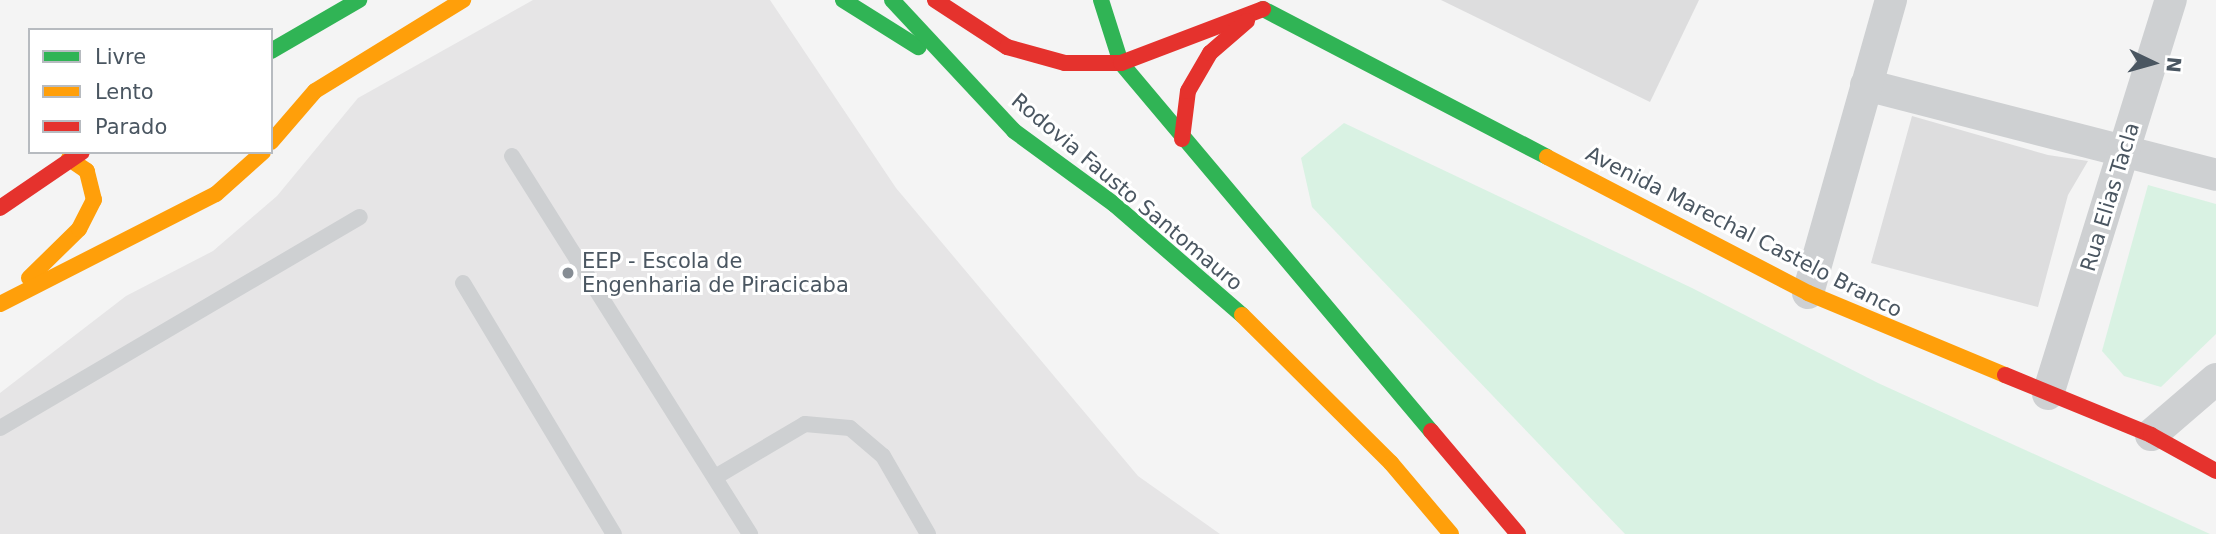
<!DOCTYPE html>
<style>
body{margin:0}
#map{position:relative;width:2216px;height:534px;overflow:hidden;background:#f4f4f4;font-family:"DejaVu Sans",sans-serif}
div>[style]{position:absolute}
[style*='--x']{left:calc(var(--x)*1px);top:calc(var(--y)*1px);width:calc(var(--w)*1px);rotate:calc(var(--a)*1deg)}
.education>*{inset:0;background:#e6e5e6}
.green>*{inset:0;background:#d9f2e3}
.building>*{inset:0;background:#ddddde}
.lane>*{height:16px;margin:-8px;padding:0 8px;transform-origin:8px;border-radius:8px;background:#ced0d2}
.street>*{height:32px;margin:-16px;padding:0 16px;transform-origin:16px;border-radius:16px;background:#ced0d2}
.fast>*{height:16px;margin:-8px;padding:0 8px;transform-origin:8px;border-radius:8px;background:#30b455}
.slow>*{height:16px;margin:-8px;padding:0 8px;transform-origin:8px;border-radius:8px;background:#ff9f0a}
.jam>*{height:16px;margin:-8px;padding:0 8px;transform-origin:8px;border-radius:8px;background:#e5322d}
.dots>*{width:19px;height:19px;translate:-50% -50%;box-sizing:border-box;border:4px solid #fff;border-radius:50%}
span{translate:-50% -50%;white-space:nowrap;text-align:center;line-height:1.15;-webkit-text-stroke:6px #fff;paint-order:stroke}
.street-label{font-size:21px;color:#4a5661}
.poi-label{font-size:21px;color:#4a5661}
.left{translate:0 -50%;text-align:left}
.legend{position:absolute;left:28px;top:28px;width:245px;height:126px;box-sizing:border-box;background:#fff;border:2px solid #b7bbc0;margin:0;padding:9px 12px;list-style:none;font-size:21px;color:#4a5661}
.legend li{display:flex;align-items:center;gap:14px;height:35px}
.legend b{width:35px;border:2px solid #b7bbc0}
.north{position:absolute;left:2118px;top:28px;width:70px;height:70px;-webkit-text-stroke:5px #fff;paint-order:stroke;rotate:95deg;font-size:19px;font-weight:700;line-height:28px;text-align:center;color:#4a5661}
.north::after{content:'';display:block;margin:auto;width:24px;height:32px;background:#4a5661;clip-path:polygon(50% 0,100% 100%,50% 72%,0 100%)}
</style>
<div id="map">
<div class="education">
<i style="clip-path:polygon(533px 0,770px 0,896px 188px,1138px 476px,1220px 534px,0 534px,0 393px,126px 296px,213px 251px,277px 196px,358px 98px)"></i>
</div>
<div class="green">
<i style="clip-path:polygon(1344px 123px,1692px 288px,1878px 383px,2210px 534px,1625px 534px,1312px 207px,1301px 158px)"></i>
<i style="clip-path:polygon(2148px 185px,2216px 204px,2216px 334px,2161px 387px,2124px 376px,2102px 351px)"></i>
</div>
<div class="building">
<i style="clip-path:polygon(1441px 0,1699px 0,1650px 102px)"></i>
<i style="clip-path:polygon(1912px 116px,2048px 155px,2088px 161px,2068px 195px,2038px 307px,1871px 263px)"></i>
</div>
<div class="lane">
<i style="--x:512;--y:156;--w:447;--a:57.8"></i>
<i style="--x:463;--y:283;--w:293;--a:59"></i>
<i style="--x:0;--y:428;--w:417;--a:-30.4"></i>
<i style="--x:717;--y:476;--w:102;--a:-30.6"></i>
<i style="--x:805;--y:424;--w:45;--a:5.1"></i>
<i style="--x:850;--y:428;--w:43;--a:40.3"></i>
<i style="--x:883;--y:456;--w:90;--a:60"></i>
</div>
<div class="street">
<i style="--x:1866;--y:85;--w:361;--a:14.4"></i>
<i style="--x:1808;--y:293;--w:305;--a:-74.2"></i>
<i style="--x:2048;--y:394;--w:413;--a:-72.7"></i>
<i style="--x:2151;--y:435;--w:86;--a:-40.7"></i>
</div>
<div class="fast">
<i style="--x:843;--y:0;--w:89;--a:32.1"></i>
<i style="--x:892;--y:0;--w:179;--a:47"></i>
<i style="--x:1014;--y:131;--w:125;--a:36.2"></i>
<i style="--x:1115;--y:205;--w:168;--a:40.9"></i>
<i style="--x:1101;--y:0;--w:66;--a:72.4"></i>
<i style="--x:1121;--y:63;--w:481;--a:49.9"></i>
<i style="--x:1263;--y:9;--w:320;--a:27.5"></i>
<i style="--x:271;--y:51;--w:102;--a:-30.1"></i>
</div>
<div class="slow">
<i style="--x:271;--y:142;--w:67;--a:-49.2"></i>
<i style="--x:315;--y:91;--w:174;--a:-31.6"></i>
<i style="--x:1547;--y:157;--w:294;--a:27.5"></i>
<i style="--x:1808;--y:293;--w:213;--a:22.6"></i>
<i style="--x:29;--y:278;--w:70;--a:-44.4"></i>
<i style="--x:79;--y:229;--w:33;--a:-63"></i>
<i style="--x:94;--y:200;--w:30;--a:-104"></i>
<i style="--x:87;--y:171;--w:22;--a:-146"></i>
<i style="--x:0;--y:304;--w:242;--a:-27"></i>
<i style="--x:216;--y:194;--w:63;--a:-41.8"></i>
<i style="--x:1242;--y:315;--w:210;--a:44.8"></i>
<i style="--x:1391;--y:463;--w:93;--a:49.8"></i>
</div>
<div class="jam">
<i style="--x:935;--y:0;--w:86;--a:33.1"></i>
<i style="--x:1007;--y:47;--w:60;--a:15.4"></i>
<i style="--x:1065;--y:63;--w:56;--a:0"></i>
<i style="--x:1121;--y:63;--w:152;--a:-20.8"></i>
<i style="--x:1182;--y:139;--w:48;--a:-82.9"></i>
<i style="--x:1188;--y:91;--w:44;--a:-59.9"></i>
<i style="--x:1210;--y:53;--w:49;--a:-40.9"></i>
<i style="--x:0;--y:208;--w:99;--a:-34.3"></i>
<i style="--x:2005;--y:375;--w:158;--a:22.3"></i>
<i style="--x:2151;--y:435;--w:74;--a:29"></i>
<i style="--x:1431;--y:431;--w:135;--a:49.8"></i>
</div>
<div class="dots">
<i style="left:568px;top:273px;background:#868d94"></i>
</div>
<div class="street-label">
<span style="left:1127px;top:192px;rotate:40deg">Rodovia Fausto Santomauro</span>
<span style="left:2110px;top:197px;rotate:-73deg">Rua Elias Tacla</span>
<span style="left:1744px;top:232px;rotate:27deg">Avenida Marechal Castelo Branco</span>
</div>
<div class="poi-label">
<span class="left" style="left:582px;top:273px">EEP - Escola de<br>Engenharia de Piracicaba</span>
</div>
<ul class="legend">
<li><b style="height:9px;background:#30b455"></b>Livre</li>
<li><b style="height:9px;background:#ff9f0a"></b>Lento</li>
<li><b style="height:9px;background:#e5322d"></b>Parado</li>
</ul>
<div class="north">N</div>
</div>
